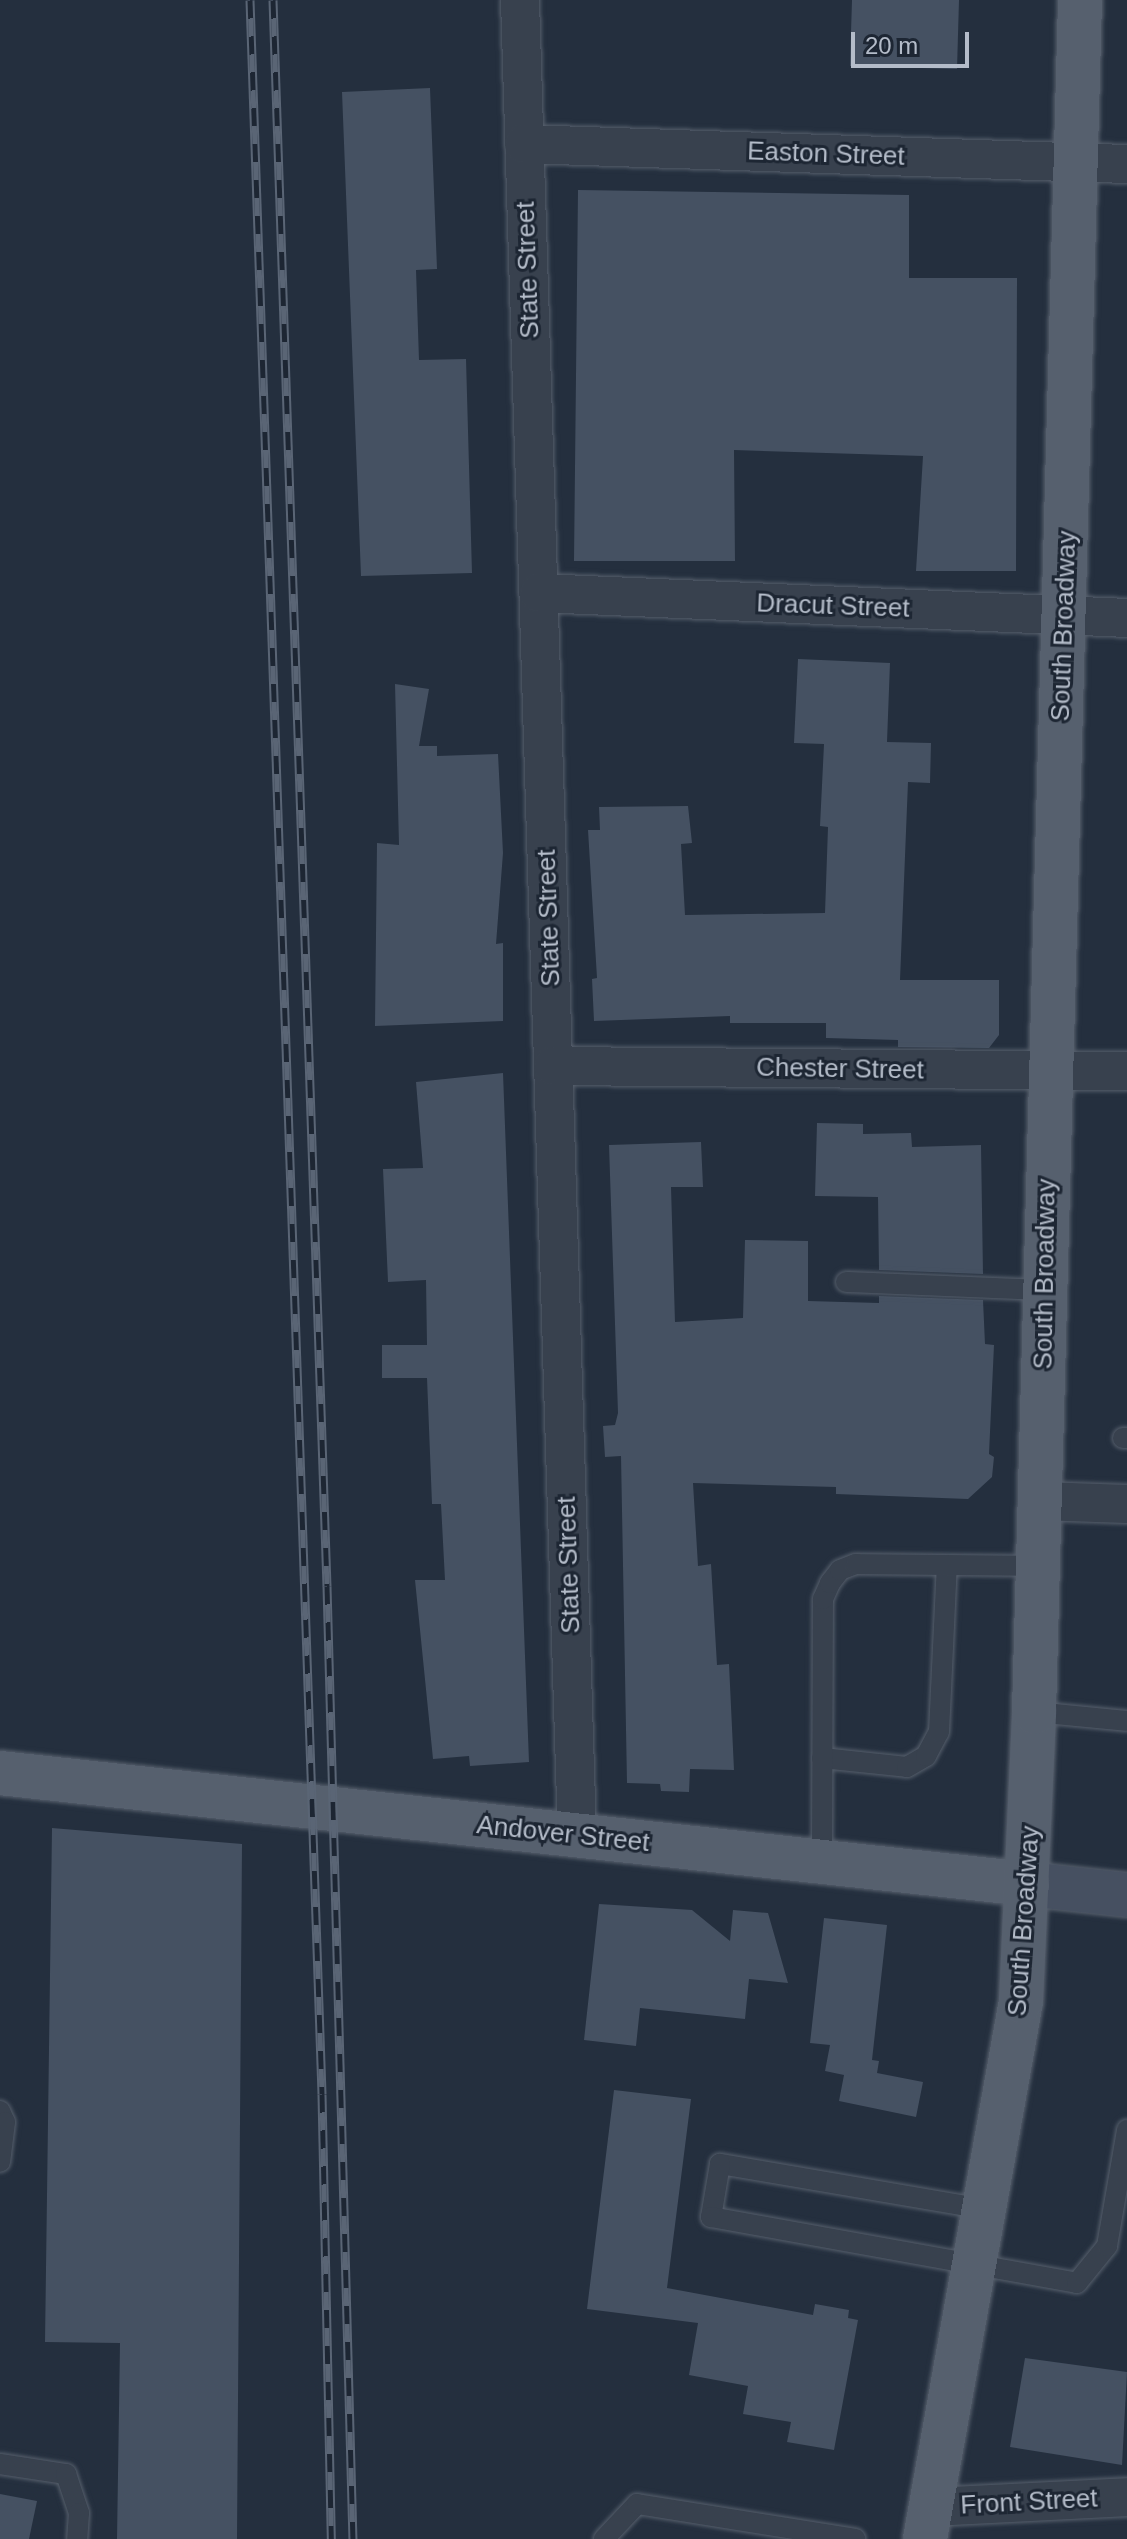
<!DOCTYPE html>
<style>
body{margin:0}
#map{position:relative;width:1127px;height:2539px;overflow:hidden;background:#242f3e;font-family:Helvetica,sans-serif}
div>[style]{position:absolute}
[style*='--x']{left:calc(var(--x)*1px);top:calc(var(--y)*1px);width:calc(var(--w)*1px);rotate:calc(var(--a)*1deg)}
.building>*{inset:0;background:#455162}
.roads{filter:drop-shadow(0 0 2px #565f6c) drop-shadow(0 0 2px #565f6c)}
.lane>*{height:20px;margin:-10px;padding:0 10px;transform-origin:10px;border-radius:10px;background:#38414e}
.street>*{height:38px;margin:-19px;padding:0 19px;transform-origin:19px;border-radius:19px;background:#38414e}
.secondary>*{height:44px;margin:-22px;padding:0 22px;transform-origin:22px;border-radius:22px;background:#465061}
.primary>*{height:44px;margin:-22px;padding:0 22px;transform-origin:22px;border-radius:22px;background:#56606e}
.rail>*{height:9px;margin-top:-4.5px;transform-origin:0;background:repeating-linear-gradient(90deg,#1d2633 0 18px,#5a6575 0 36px);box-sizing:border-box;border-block:2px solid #5a6575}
span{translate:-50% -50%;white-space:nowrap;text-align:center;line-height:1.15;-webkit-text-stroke:6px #1d2633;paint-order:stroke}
.street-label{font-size:26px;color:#b4bcc9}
.scale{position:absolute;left:851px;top:32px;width:118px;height:36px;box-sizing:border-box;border:4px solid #b4bcc9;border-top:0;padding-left:10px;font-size:24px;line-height:28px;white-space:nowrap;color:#b4bcc9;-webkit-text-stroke:6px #1d2633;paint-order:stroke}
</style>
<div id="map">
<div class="building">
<i style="clip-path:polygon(852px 0,959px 0,957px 69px,850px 66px)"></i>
<i style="clip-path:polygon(430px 88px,437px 269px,416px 270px,419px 360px,466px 359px,472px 573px,361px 576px,342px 92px)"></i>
<i style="clip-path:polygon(578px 190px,909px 195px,909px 278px,1017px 278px,1016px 571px,916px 571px,923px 456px,734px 450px,735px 561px,574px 561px)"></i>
<i style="clip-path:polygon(798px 659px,890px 663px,887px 742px,931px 743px,930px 783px,908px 782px,900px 980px,999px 980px,999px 1035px,989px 1048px,898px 1047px,898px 1040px,826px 1038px,826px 1023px,730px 1023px,730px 1016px,594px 1021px,592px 979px,597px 978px,588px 830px,600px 830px,599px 807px,688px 806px,692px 843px,681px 844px,685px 915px,825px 913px,828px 827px,820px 826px,824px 744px,794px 743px)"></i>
<i style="clip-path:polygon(395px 684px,429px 689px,419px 746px,437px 746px,437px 756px,498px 754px,503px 853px,496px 944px,503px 943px,503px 1021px,375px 1026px,377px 843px,399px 845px)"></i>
<i style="clip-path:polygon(503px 1073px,529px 1762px,470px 1766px,469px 1756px,433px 1759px,415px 1580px,445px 1580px,441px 1504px,432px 1504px,427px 1378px,382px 1378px,382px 1345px,427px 1345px,426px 1280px,388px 1282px,383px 1169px,423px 1168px,416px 1082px)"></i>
<i style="clip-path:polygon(817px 1123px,863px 1124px,863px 1134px,911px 1133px,912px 1147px,981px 1145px,983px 1274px,879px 1270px,878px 1197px,815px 1196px)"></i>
<i style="clip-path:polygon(701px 1142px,703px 1187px,671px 1187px,675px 1322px,743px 1318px,745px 1240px,808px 1241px,808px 1301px,879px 1303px,879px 1296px,983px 1300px,985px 1344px,994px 1345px,989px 1454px,994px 1457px,992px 1477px,968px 1499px,836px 1494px,836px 1487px,693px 1483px,698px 1566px,711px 1564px,717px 1665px,729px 1664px,734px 1770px,690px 1769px,689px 1792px,661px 1791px,660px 1784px,627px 1783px,621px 1456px,605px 1457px,603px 1426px,615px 1425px,618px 1413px,609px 1145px)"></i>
<i style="clip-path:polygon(52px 1828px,242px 1844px,237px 2539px,117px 2539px,120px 2343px,45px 2342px)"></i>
<i style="clip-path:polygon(599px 1904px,692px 1910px,730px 1941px,733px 1910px,768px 1913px,788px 1983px,749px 1979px,745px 2019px,640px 2008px,636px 2046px,584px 2040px)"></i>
<i style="clip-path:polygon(824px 1918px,887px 1925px,872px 2060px,879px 2061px,877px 2073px,923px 2082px,916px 2117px,839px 2101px,844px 2075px,825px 2071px,830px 2045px,810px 2043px)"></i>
<i style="clip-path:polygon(614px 2090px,691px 2099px,667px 2288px,813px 2315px,815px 2304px,849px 2310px,848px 2318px,858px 2320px,834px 2450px,787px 2442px,791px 2422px,743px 2414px,748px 2386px,689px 2375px,698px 2323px,587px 2309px)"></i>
<i style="clip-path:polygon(1025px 2358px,1127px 2372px,1122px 2465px,1010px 2447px)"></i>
<i style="clip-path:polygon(0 2494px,37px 2501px,29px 2539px,0 2539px)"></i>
</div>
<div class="roads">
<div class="lane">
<i style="--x:846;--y:1282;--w:199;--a:2.3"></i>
<i style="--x:1123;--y:1438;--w:4;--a:0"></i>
<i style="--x:1034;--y:1712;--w:93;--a:5.5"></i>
<i style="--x:822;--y:1758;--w:85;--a:6"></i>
<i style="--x:907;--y:1767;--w:22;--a:-30"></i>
<i style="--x:926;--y:1756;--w:27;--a:-62"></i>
<i style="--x:939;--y:1732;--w:167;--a:-87.3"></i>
<i style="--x:822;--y:1862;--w:263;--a:-89.8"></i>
<i style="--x:823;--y:1599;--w:17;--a:-66"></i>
<i style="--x:830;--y:1583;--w:16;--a:-52"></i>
<i style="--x:840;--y:1570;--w:17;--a:-21"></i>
<i style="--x:856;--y:1564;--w:182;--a:0.6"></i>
<i style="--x:0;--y:2111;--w:12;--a:66"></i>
<i style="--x:5;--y:2122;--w:40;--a:97.1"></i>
<i style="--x:984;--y:2209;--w:268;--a:-170.3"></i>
<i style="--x:720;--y:2164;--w:54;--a:99.6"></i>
<i style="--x:711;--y:2217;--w:372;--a:10.2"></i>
<i style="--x:1077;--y:2283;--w:48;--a:-51"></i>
<i style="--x:1107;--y:2246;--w:118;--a:-80.2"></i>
<i style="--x:0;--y:2464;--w:67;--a:8.6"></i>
<i style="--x:66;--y:2474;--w:41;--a:71.6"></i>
<i style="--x:79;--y:2513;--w:26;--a:94"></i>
<i style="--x:604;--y:2539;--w:48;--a:-46.7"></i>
<i style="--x:637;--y:2504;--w:221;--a:9.1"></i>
</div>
<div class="street">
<i style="--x:520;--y:0;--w:1836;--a:88.22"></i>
<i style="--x:524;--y:144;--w:603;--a:1.9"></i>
<i style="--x:539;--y:593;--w:589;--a:2.43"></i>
<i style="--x:553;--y:1066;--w:574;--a:0.5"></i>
<i style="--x:1040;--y:1501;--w:87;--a:2"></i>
<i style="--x:931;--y:2507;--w:196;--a:-2.9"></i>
</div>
<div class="secondary">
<i style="--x:1027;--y:1884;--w:101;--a:6.3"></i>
</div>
<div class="primary">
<i style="--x:0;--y:1773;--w:1033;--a:6.17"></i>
<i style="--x:925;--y:2539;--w:546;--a:-79.88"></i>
<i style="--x:1021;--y:2001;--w:289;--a:-87.4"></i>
<i style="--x:1034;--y:1712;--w:1713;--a:-88.46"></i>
</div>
</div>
<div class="rail">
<i style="--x:250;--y:0;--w:2095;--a:88.03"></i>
<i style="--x:322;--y:2094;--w:445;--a:88.8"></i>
<i style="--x:273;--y:0;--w:1587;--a:88.05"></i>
<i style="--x:327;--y:1586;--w:953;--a:88.44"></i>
</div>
<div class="street-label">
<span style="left:826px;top:154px;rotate:2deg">Easton Street</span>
<span style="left:528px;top:270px;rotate:-92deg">State Street</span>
<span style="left:833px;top:606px;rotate:2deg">Dracut Street</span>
<span style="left:1064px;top:626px;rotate:-88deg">South Broadway</span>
<span style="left:549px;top:918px;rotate:-92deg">State Street</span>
<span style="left:840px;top:1069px;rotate:1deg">Chester Street</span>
<span style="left:1045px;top:1274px;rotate:-89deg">South Broadway</span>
<span style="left:569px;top:1565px;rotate:-92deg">State Street</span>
<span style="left:563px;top:1834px;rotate:6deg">Andover Street</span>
<span style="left:1024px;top:1921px;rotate:-86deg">South Broadway</span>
<span style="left:1029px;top:2502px;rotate:-3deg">Front Street</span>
</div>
<div class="scale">20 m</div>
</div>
